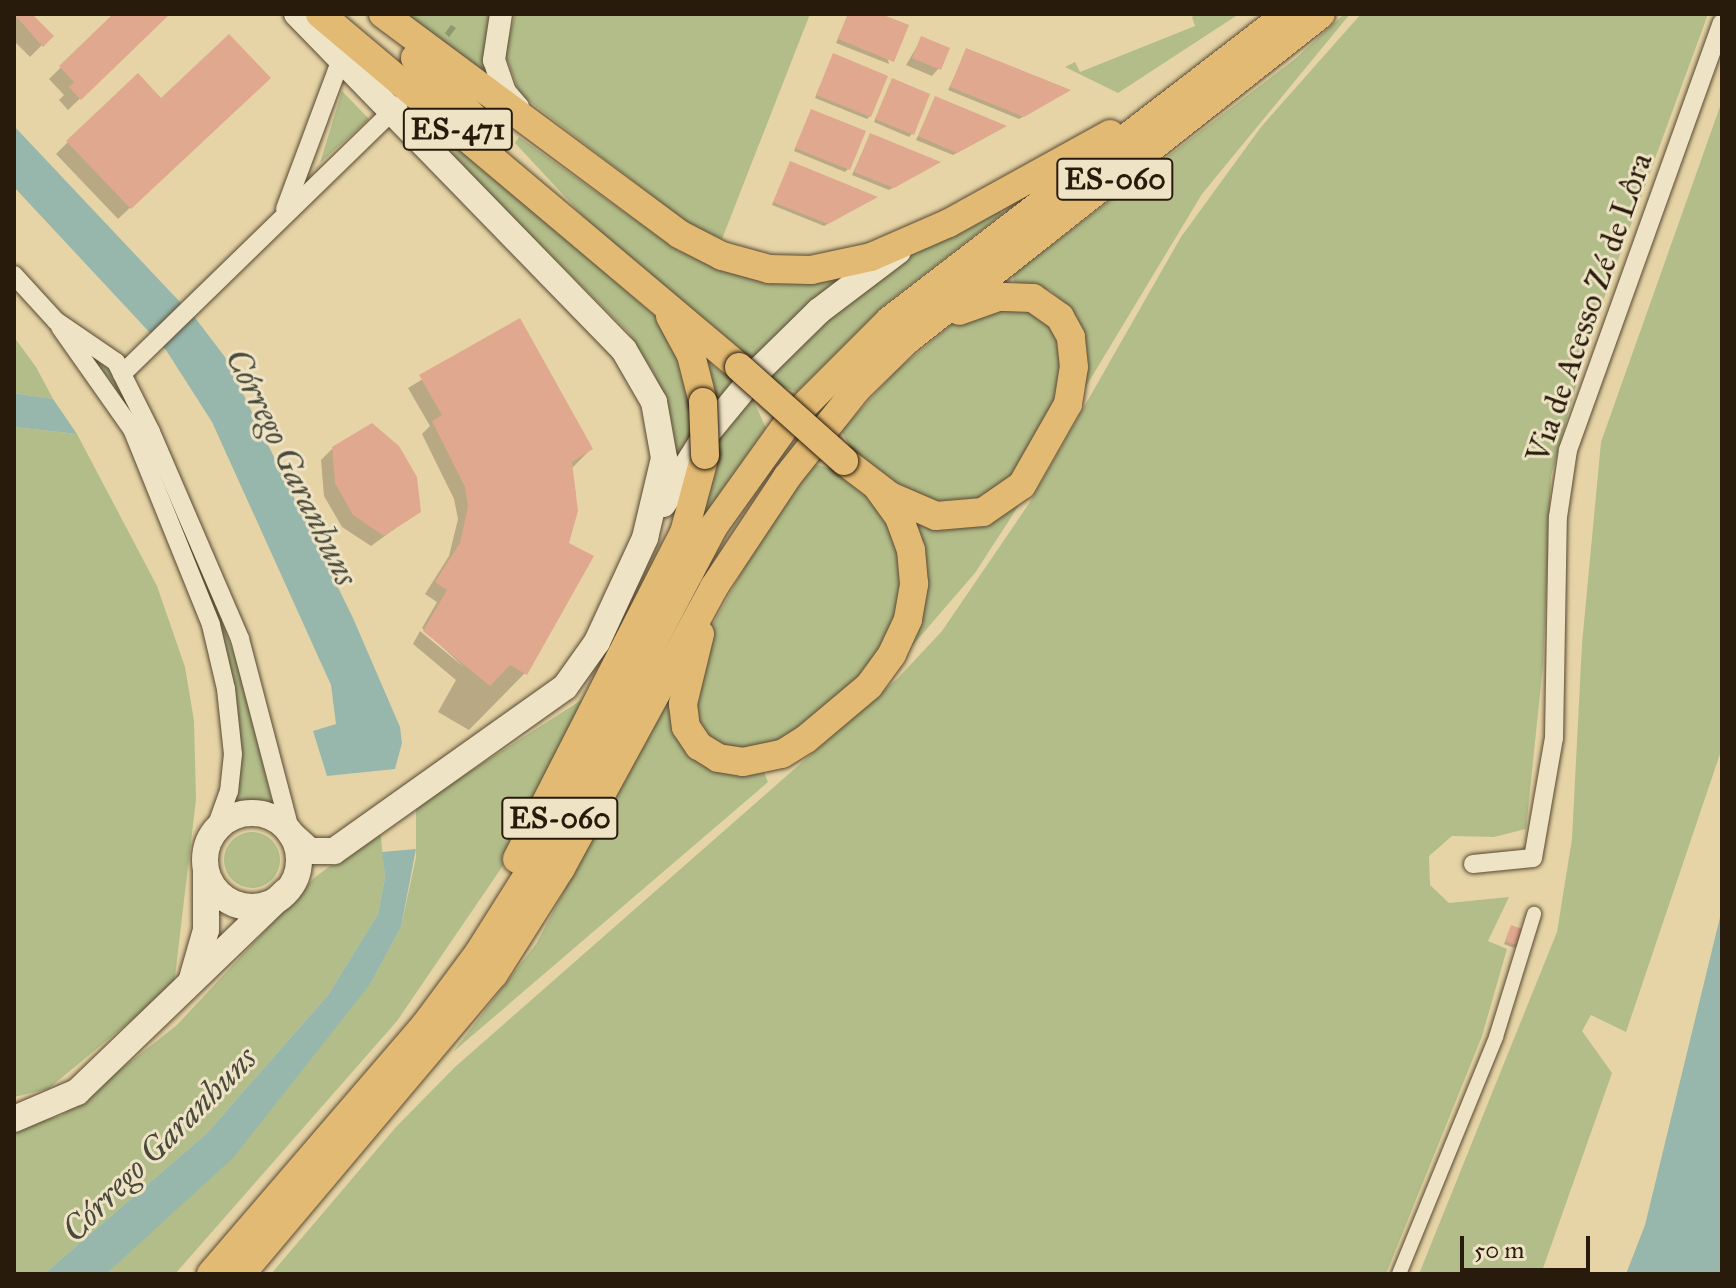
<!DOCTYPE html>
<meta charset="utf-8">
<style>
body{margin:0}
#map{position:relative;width:1736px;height:1288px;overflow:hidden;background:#e6d4a6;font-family:"IM FELL Great Primer",serif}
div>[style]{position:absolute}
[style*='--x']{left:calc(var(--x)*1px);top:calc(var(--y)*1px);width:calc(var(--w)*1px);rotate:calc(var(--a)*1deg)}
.green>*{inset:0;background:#b2bd89}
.round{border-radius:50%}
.water>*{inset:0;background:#97b7ad}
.shadow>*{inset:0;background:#0003}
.building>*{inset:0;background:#e0a88f}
.roads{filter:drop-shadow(0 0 2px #584932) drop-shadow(0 0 2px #584932)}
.pedestrian>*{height:14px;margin:-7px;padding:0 7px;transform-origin:7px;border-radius:7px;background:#efe3c5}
.minor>*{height:18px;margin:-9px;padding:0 9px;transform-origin:9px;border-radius:9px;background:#efe3c5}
.tertiary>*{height:22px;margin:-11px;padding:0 11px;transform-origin:11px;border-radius:11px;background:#efe3c5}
.secondary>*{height:26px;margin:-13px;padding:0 13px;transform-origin:13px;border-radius:13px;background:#efe3c5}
.secondary>.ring{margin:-13px;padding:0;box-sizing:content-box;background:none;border:26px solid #efe3c5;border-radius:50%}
.primary>*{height:28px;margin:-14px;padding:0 14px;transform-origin:14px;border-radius:14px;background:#e3ba73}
.bridges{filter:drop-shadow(0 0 2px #281b0b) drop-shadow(0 0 2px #281b0b)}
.primary-bridge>*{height:28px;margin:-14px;padding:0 14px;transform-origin:14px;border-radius:14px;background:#e3ba73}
span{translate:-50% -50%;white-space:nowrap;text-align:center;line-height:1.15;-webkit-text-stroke:6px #efe3c5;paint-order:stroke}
.shield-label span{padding:2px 6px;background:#efe3c5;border:2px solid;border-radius:6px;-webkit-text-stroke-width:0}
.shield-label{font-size:30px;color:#281b0b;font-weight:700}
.street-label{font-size:32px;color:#281b0b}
.water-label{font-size:34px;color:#494a3c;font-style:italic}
.frame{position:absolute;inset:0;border:16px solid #281b0b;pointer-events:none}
.scale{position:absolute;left:1460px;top:1236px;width:130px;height:36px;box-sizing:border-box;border:4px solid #281b0b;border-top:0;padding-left:10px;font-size:24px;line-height:28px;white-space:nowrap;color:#281b0b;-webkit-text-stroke:6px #efe3c5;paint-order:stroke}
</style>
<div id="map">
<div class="green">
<i style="clip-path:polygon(399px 14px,497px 14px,486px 73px)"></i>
<i style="clip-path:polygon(515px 14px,810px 14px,722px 239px,692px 226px,520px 94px,505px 54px)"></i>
<i style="clip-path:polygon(1197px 14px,1239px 14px,1118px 93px,1065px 67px,1075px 62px,1080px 72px,1195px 26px,1192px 17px)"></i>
<i style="clip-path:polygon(1344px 14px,1350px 14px,1202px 194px,1076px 403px,1068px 306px,1050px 290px,1014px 282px,1013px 275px,1296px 58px)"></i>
<i style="clip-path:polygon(1361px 14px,1708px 14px,1589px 339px,1551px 476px,1543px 665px,1526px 829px,1494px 837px,1452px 836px,1429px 856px,1430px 885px,1449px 903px,1509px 897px,1488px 941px,1507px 949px,1482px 1036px,1386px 1274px,271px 1274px,396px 1127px,455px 1067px,898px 678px,942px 631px,1028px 505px,1181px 237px,1261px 127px)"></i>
<i style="clip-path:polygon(341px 46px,753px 400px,766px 428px,695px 528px,676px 529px,678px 460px,670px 416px,654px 373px,629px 333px)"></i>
<i style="clip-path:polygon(342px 91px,369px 119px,320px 163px)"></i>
<i style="clip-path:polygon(1722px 101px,1722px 748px,1626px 1032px,1591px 1015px,1582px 1031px,1612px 1073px,1541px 1274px,1419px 1274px,1557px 932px,1572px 839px,1582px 644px,1601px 442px)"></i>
<i style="clip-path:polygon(519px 137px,679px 251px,752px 279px,839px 280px,999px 210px,1002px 214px,884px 305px,797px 392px,767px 381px,582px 215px,515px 143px)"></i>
<i style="clip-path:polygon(1014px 304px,1057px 324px,1068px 375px,1018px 478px,992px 501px,920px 502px,854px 453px,841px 431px,896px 371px,956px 321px)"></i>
<i style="clip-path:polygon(14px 337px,36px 367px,53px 399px,14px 393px)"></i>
<i style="clip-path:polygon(79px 347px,110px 370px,136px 416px,164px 476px,237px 661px,274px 809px,234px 805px,240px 733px,223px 635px,135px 418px,112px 381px)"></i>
<i style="clip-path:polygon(14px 427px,77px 434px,157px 586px,185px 667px,194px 721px,196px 799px,174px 985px,48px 1089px,14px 1097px)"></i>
<i style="clip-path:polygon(812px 463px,840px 472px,871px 495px,899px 543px,901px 613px,859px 682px,769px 749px,717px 748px,693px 713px,708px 633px,769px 523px)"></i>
<i style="clip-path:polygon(1032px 485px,975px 573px,880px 683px,893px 668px,913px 523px)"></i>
<i style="clip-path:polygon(666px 698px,672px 698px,672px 713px,763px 770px,768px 782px,453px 1052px,536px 944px)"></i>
<i style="clip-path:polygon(583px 699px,502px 867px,397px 1021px,175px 1274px,106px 1274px,371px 983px,401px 927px,416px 857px,416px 806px)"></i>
<i style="clip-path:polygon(380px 829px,385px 877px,378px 914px,328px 995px,207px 1133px,44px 1274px,14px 1274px,14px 1127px,61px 1116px,177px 1025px,314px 878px)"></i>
<i class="round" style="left:224px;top:832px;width:56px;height:56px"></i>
</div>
<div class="water">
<i style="clip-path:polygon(14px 126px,196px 319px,225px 357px,353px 618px,400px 727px,402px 743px,395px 769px,327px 776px,313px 731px,336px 724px,331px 685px,212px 422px,166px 350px,14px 187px)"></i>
<i style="clip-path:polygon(14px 393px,53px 399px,77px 434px,14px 427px)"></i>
<i style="clip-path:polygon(416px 849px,401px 927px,371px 983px,233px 1158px,106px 1274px,44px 1274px,207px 1133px,328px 995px,378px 914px,385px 877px,382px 852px)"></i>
<i style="clip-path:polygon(1722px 909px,1722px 1274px,1626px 1274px,1645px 1225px)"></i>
</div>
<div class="shadow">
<i style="clip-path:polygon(14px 14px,30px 14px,51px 36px,30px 57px,14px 41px)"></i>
<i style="clip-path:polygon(116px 14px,168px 14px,68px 110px,59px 100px,64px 95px,49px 79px)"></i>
<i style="clip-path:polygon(848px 14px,876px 14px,889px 64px,836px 43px)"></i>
<i style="clip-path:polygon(451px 25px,456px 28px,449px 37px,445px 33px)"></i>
<i style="clip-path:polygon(922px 38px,939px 68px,932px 76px,906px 65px)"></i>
<i style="clip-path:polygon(967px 50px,1065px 93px,1019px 119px,948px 90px)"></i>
<i style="clip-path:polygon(833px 56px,870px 116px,867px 119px,815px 98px)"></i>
<i style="clip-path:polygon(890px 84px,912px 134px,909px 137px,874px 122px)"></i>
<i style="clip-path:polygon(257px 89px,118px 219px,56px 154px,68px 142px,161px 100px)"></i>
<i style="clip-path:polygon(936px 98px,1001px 129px,953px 155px,916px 140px)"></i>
<i style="clip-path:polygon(811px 111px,848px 169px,845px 172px,794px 151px)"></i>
<i style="clip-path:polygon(870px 135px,936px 164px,889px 190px,852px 175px)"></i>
<i style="clip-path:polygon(790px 164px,872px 199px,824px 226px,772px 205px)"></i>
<i style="clip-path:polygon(519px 321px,591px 449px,571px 469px,576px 494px,572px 526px,525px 673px,469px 730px,438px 712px,456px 680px,413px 644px,420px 631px,465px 668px,422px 628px,437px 602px,425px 594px,449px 556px,458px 519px,454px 499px,422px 434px,430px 426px,408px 388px)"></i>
<i style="clip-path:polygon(333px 448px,419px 511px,371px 546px,342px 527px,324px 496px,321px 460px)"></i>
<i style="clip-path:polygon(1511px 928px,1518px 945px,1514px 948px,1504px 944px)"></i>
</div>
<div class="building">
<i style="clip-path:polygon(14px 14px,32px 14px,54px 36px,43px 47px)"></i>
<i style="clip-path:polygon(113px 14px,170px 14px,81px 100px,69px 87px,74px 82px,59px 66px)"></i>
<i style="clip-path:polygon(848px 14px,881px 14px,909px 25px,894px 62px,838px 39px)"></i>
<i style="clip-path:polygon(229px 34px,271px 78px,131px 209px,66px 141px,138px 73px,161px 98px)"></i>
<i style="clip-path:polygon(921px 36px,950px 48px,941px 70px,912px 58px)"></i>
<i style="clip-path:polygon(966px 48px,1071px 90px,1024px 117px,950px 87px)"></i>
<i style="clip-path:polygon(833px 53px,888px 76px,871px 117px,816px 95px)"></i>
<i style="clip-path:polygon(892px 78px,930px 94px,914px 135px,875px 119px)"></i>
<i style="clip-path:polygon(935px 96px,1007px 126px,957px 153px,918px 136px)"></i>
<i style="clip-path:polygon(811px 109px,866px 131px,850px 170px,795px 148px)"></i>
<i style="clip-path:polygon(870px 133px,941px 162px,894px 188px,854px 172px)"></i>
<i style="clip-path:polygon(790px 161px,878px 197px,828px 224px,773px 202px)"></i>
<i style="clip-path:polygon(520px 318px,593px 449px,572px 462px,578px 511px,569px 543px,594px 556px,527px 675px,510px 665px,490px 686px,423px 631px,447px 590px,435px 582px,460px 543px,468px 506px,465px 487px,432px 421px,442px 415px,419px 375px)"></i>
<i style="clip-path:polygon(372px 423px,399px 446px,417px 477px,421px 512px,384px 536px,353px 515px,335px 483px,332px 447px)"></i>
<i style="clip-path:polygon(1511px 925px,1525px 930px,1519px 946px,1505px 941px)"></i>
</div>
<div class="roads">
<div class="pedestrian">
<i style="--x:1399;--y:1274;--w:256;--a:-67.7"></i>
<i style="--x:1496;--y:1037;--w:129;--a:-72.8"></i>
</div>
<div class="minor">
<i style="--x:285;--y:209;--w:160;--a:-69.5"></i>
<i style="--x:14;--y:275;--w:62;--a:47.6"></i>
<i style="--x:56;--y:321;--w:73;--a:34.3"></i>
<i style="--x:116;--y:362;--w:78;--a:63.4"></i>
<i style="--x:151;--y:432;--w:225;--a:66.7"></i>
<i style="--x:240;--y:639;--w:202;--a:75.3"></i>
<i style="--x:60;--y:327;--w:125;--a:54.8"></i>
<i style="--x:132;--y:429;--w:211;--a:68"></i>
<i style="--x:211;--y:625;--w:66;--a:76.8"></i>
<i style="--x:226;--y:689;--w:65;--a:83.9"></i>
<i style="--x:233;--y:754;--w:37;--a:96"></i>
<i style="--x:229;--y:791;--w:45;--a:109.7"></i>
<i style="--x:122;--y:374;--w:386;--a:-44.2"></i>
<i style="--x:1473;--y:864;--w:60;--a:-5.7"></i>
<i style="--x:1533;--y:858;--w:122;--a:-80.1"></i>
<i style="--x:1554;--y:738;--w:221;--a:-89"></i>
<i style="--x:1558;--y:517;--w:68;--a:-81.5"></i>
<i style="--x:1568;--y:450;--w:454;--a:-70.2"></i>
</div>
<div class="tertiary">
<i style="--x:501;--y:14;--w:47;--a:98.7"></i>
<i style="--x:494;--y:60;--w:34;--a:71"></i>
<i style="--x:505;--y:92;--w:20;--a:49"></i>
</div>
<div class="secondary">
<i style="--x:663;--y:504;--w:85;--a:-58"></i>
<i style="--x:708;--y:432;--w:82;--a:-50.5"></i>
<i style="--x:760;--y:369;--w:83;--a:-44.5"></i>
<i style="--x:819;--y:311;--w:99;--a:-37.2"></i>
<i class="ring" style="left:205px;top:813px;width:68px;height:68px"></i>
<i style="--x:291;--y:834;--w:25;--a:42"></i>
<i style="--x:310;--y:851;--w:24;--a:0"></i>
<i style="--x:334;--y:851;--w:283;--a:-35.4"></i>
<i style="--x:565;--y:687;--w:55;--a:-54.6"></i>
<i style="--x:597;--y:642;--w:115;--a:-65.2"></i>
<i style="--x:645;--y:538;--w:82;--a:-76.6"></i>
<i style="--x:664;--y:458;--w:57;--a:-100.1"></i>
<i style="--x:654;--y:402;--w:60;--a:-120"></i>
<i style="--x:624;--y:350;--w:469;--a:-134.2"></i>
<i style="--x:191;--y:982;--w:54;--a:-73.9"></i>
<i style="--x:206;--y:930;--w:58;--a:-90"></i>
<i style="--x:14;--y:1119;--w:69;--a:-23.2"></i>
<i style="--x:77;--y:1092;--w:289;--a:-43.9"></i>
</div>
<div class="primary">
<i style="--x:320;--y:14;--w:548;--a:40.11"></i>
<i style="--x:383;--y:14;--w:369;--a:36.6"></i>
<i style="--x:679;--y:234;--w:48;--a:27.1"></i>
<i style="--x:722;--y:256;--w:49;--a:15.5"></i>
<i style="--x:769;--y:269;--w:42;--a:1.4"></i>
<i style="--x:811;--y:270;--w:61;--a:-12.2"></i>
<i style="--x:871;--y:257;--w:85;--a:-23.6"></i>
<i style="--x:949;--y:223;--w:184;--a:-28.9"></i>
<i style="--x:415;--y:58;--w:114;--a:45.4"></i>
<i style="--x:670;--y:316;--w:44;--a:61.7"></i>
<i style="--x:691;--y:355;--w:49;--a:75.7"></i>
<i style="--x:844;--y:461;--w:58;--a:37.3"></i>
<i style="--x:890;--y:496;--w:50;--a:23.5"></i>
<i style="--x:936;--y:516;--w:47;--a:-4.9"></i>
<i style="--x:983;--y:512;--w:47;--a:-34.7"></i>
<i style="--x:1022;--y:485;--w:93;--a:-60.4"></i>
<i style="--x:1068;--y:404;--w:37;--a:-81"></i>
<i style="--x:1074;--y:367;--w:30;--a:-96"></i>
<i style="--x:1071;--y:337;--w:23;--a:-119"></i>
<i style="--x:1060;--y:317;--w:33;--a:-145"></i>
<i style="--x:1033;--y:298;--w:35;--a:-178"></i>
<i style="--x:998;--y:297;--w:41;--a:160.3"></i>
<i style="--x:700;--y:634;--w:72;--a:103.7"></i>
<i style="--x:683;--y:704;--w:23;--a:83"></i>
<i style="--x:686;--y:727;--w:23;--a:56"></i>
<i style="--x:699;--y:746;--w:22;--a:32"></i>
<i style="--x:718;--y:758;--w:25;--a:9"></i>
<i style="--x:743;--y:762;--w:40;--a:-12"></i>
<i style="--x:782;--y:754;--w:28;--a:-32"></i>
<i style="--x:806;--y:739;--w:82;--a:-40.1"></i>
<i style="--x:869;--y:686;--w:39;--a:-54"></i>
<i style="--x:892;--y:654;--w:38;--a:-65"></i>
<i style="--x:908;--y:619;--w:36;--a:-80"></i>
<i style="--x:914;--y:584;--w:34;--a:-95"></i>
<i style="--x:911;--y:550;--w:35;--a:-110"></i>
<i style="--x:899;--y:517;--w:36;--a:-126"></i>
<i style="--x:517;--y:859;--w:366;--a:-62.9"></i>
<i style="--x:684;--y:533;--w:81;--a:-74.9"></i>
<i style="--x:211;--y:1274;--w:328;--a:-49.3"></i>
<i style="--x:425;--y:1025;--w:89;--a:-53.3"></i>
<i style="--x:478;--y:954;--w:118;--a:-57.8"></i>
<i style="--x:541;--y:854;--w:371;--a:-62.2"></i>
<i style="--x:714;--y:526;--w:130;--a:-54.4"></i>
<i style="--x:790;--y:420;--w:141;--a:-45"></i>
<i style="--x:890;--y:320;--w:501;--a:-37.62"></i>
<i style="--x:241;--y:1274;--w:392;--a:-49.9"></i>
<i style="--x:494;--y:974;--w:125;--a:-57.7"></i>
<i style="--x:561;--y:868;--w:320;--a:-61.4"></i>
<i style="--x:714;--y:587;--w:132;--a:-56.4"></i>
<i style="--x:787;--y:477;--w:112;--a:-51.5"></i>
<i style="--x:857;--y:389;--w:69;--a:-44.4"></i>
<i style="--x:906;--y:341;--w:528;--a:-38.24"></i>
</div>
</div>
<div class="bridges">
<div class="primary-bridge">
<i style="--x:739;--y:367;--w:141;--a:41.8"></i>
<i style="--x:703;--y:402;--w:53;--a:87.8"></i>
</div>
</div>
<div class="shield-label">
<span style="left:458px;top:129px">ES-471</span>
<span style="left:1115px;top:179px">ES-060</span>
<span style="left:560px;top:818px">ES-060</span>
</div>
<div class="street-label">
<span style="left:1590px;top:308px;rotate:-71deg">Via de Acesso Zé de Lôra</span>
</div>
<div class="water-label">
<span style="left:292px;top:467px;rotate:64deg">Córrego Garanhuns</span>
<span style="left:159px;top:1144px;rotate:-45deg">Córrego Garanhuns</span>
</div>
<div class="frame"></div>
<div class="scale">50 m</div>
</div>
